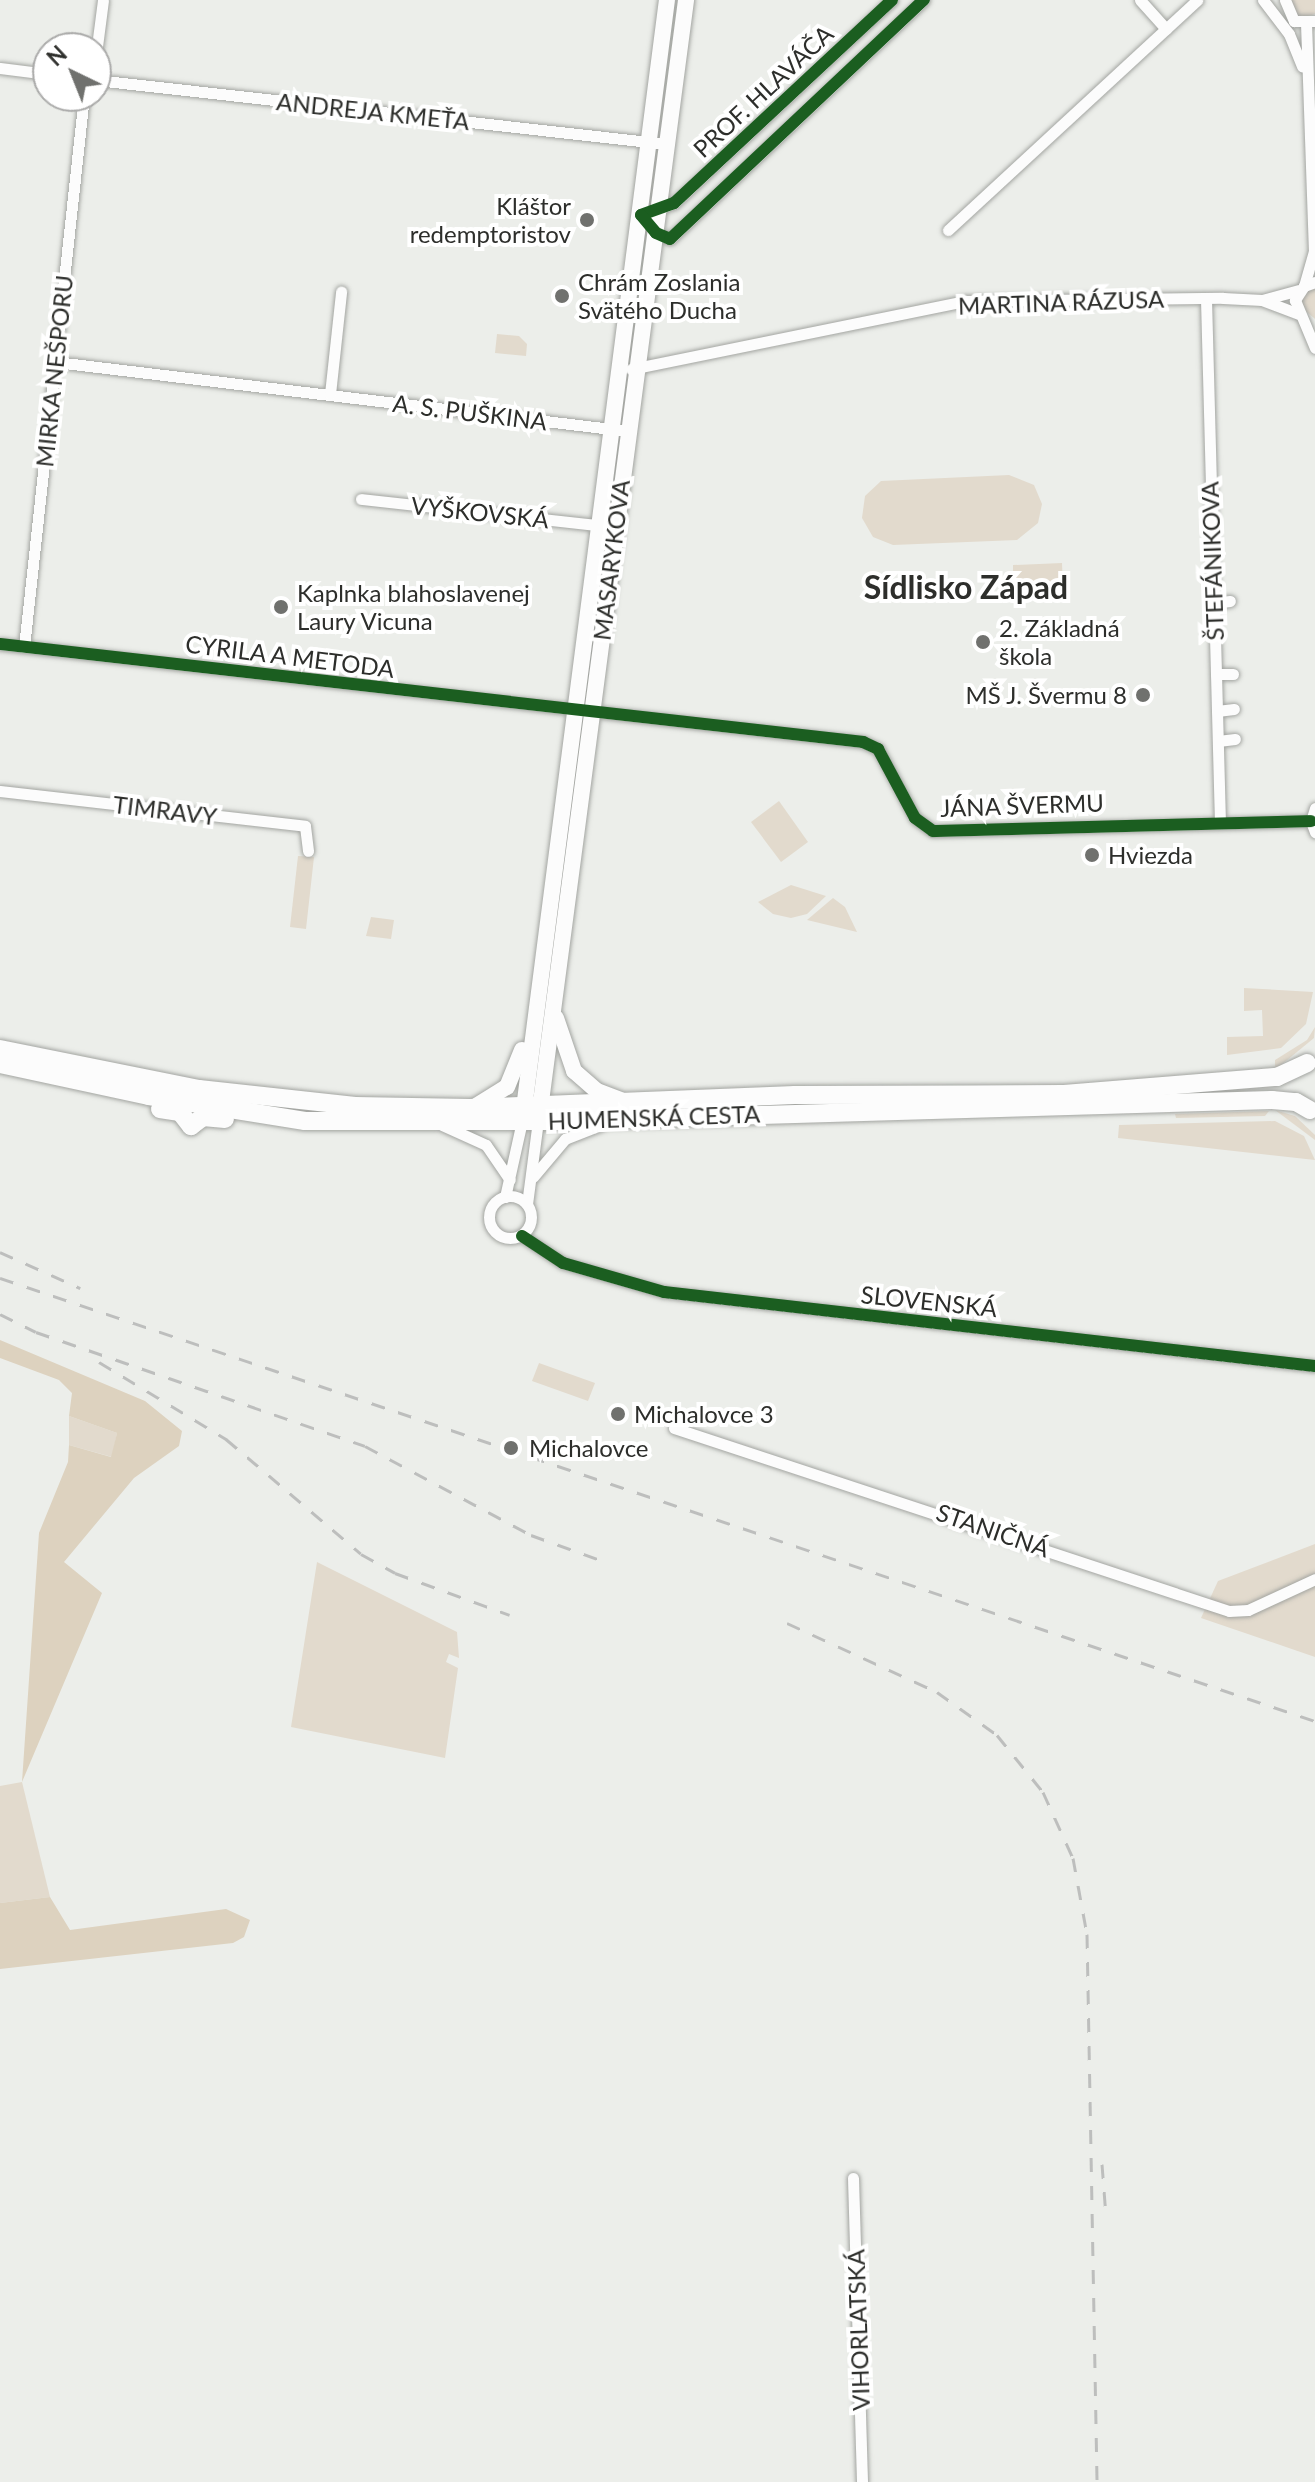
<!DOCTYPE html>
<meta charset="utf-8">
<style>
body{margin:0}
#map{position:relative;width:1315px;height:2482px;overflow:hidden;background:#eceeea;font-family:Lato,sans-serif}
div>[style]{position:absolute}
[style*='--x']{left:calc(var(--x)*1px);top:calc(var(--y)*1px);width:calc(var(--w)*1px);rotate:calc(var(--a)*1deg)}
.green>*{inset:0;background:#e2dacd}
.forest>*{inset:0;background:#ddd2bf}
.roads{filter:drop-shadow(0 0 2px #a3a5a1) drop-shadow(0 0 2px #a3a5a1)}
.street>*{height:11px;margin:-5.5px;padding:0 5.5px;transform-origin:5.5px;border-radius:5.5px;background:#fcfcfc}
.street>.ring{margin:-5.5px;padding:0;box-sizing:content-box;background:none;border:11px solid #fcfcfc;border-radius:50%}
.secondary>*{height:16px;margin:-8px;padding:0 8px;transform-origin:8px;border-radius:8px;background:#fcfcfc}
.primary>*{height:18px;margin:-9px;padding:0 9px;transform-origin:9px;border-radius:9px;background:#fcfcfc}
.rail>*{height:3px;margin-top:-1.5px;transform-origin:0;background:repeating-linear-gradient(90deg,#bdbebd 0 14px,transparent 0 28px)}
.cycleway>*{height:12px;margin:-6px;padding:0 6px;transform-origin:6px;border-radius:6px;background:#1b5e20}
.dots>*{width:22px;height:22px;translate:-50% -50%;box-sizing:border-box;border:4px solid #fff;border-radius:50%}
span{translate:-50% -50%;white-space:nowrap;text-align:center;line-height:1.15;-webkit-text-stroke:8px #fff;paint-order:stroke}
.street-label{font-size:24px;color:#2d2e2b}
.poi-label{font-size:24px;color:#2d2e2b}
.right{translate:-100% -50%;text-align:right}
.left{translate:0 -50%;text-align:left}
.district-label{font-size:32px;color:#2d2e2b;font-weight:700}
.north{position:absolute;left:32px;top:32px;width:80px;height:80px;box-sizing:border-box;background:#fff;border:2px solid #ababaa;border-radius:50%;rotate:317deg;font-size:22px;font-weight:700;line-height:32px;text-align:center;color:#2d2e2b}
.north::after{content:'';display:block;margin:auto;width:28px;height:36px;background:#70716e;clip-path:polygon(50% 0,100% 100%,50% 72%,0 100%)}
</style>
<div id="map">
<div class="green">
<i style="clip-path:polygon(1288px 0,1315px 0,1315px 14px,1297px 19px)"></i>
<i style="clip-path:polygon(1315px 287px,1315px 319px,1300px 306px,1304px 292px)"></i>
<i style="clip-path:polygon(497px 334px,519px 336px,527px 344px,526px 356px,495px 353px)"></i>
<i style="clip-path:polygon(1009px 475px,1034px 485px,1042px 504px,1038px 523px,1017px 540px,893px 545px,873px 537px,862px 518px,865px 496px,881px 481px)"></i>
<i style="clip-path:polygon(1062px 563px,1063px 590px,1013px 591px,1013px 565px)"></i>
<i style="clip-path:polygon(779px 801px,808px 842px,781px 862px,751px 822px)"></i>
<i style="clip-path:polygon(298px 856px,314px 857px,306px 929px,290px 927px)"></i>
<i style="clip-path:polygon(791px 885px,826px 896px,807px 914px,791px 918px,773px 914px,758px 902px)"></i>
<i style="clip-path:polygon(833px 898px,845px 907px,857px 932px,807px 920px)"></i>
<i style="clip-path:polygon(371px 917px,394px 920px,391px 939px,366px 936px)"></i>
<i style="clip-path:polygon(1244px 988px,1313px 992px,1306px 1024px,1281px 1048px,1227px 1055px,1227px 1037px,1263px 1036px,1262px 1010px,1244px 1011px)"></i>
<i style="clip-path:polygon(1315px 1027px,1314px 1038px,1275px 1070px,1275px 1060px,1307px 1040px)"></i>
<i style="clip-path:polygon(1275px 1110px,1295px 1116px,1315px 1135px,1315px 1140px)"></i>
<i style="clip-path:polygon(1269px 1111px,1265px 1116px,1176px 1118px,1175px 1114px)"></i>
<i style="clip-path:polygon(1275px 1121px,1304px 1136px,1315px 1160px,1118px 1138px,1119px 1125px)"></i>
<i style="clip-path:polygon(539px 1363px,595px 1383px,588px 1401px,532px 1381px)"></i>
<i style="clip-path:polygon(69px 1416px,117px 1433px,112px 1457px,69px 1445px)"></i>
<i style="clip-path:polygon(1315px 1544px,1315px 1657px,1201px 1618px,1218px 1581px)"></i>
<i style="clip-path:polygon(317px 1562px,457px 1632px,459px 1658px,449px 1654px,446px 1662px,458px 1668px,445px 1758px,291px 1727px)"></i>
<i style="clip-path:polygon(22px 1782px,50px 1897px,0 1903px,0 1786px)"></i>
</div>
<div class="forest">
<i style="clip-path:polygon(0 1340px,145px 1401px,182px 1431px,179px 1446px,134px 1478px,64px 1562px,102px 1593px,22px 1782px,39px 1533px,68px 1462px,69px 1445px,111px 1457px,117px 1433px,69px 1416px,72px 1393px,59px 1380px,0 1358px)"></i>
<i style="clip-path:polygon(50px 1897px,70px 1930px,226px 1909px,250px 1920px,244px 1937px,233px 1943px,0 1969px,0 1903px)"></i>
</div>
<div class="roads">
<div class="street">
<i style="--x:892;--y:0;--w:298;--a:137"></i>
<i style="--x:674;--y:203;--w:35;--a:160"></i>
<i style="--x:641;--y:215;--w:23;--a:50"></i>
<i style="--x:656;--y:233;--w:15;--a:23"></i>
<i style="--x:670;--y:239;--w:349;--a:-43.3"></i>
<i style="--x:1140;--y:0;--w:39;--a:48"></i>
<i style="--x:1263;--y:0;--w:43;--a:52.6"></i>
<i style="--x:1289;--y:34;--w:35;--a:68"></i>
<i style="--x:1285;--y:0;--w:23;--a:67"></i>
<i style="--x:1294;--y:21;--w:21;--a:0"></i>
<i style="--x:96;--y:54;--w:54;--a:-82.6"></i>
<i style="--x:0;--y:68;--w:48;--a:7.1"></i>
<i style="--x:96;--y:80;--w:575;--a:6.4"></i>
<i style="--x:948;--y:230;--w:339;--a:-42.7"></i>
<i style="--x:1315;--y:282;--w:12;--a:160"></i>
<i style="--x:1304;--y:286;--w:17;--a:123"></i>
<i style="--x:1295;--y:300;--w:52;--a:67.4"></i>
<i style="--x:1304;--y:286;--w:35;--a:-74"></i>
<i style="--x:1314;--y:252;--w:228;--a:-92"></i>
<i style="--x:1206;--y:299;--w:524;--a:88.47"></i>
<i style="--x:1262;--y:300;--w:38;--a:-15"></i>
<i style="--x:56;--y:362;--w:576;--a:6.88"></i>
<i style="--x:631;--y:369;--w:341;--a:-11.5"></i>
<i style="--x:965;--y:301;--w:258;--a:-0.7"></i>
<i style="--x:1223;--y:298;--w:39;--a:3"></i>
<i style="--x:1262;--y:300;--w:39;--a:21"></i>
<i style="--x:330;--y:394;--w:103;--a:-83.8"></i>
<i style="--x:361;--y:499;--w:238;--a:6.3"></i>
<i style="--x:1213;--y:603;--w:17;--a:-7"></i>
<i style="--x:0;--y:644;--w:869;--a:6.48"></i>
<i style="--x:863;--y:742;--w:17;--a:25"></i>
<i style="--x:878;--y:749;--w:78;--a:61.8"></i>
<i style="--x:915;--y:818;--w:22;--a:36"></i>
<i style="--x:933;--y:831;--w:378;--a:-1.5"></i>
<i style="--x:24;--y:647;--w:554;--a:-83.79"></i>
<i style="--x:1216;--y:674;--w:17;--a:0"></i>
<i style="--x:1217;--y:711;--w:17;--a:-7"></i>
<i style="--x:1218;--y:741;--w:17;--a:-7"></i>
<i style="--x:0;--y:791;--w:307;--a:6.5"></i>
<i style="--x:305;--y:826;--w:25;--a:83"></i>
<i style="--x:1315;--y:808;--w:14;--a:107"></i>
<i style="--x:1311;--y:821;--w:12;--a:70"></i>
<i style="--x:442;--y:1125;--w:48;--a:24.4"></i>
<i style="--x:486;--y:1145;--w:42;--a:55.6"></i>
<i style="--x:533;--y:1177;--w:50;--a:-49.9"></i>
<i style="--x:565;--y:1139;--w:41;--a:-21.5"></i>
<i class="ring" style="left:489px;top:1196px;width:31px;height:31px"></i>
<i style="--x:505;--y:1197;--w:78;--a:-77.4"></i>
<i style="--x:527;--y:1204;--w:84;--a:-82.5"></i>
<i style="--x:522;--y:1236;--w:49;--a:33.4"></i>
<i style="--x:563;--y:1263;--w:105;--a:16"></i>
<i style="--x:664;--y:1292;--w:655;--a:6.49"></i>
<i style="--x:674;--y:1428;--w:584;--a:18.25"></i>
<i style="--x:1229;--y:1611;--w:19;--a:-3"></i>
<i style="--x:1248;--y:1610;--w:74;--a:-24.8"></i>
<i style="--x:853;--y:2178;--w:304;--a:88.3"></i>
</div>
<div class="secondary">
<i style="--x:556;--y:1018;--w:56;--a:71.2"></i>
<i style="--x:574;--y:1071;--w:30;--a:41"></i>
<i style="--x:597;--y:1091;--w:26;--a:21"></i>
<i style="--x:476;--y:1106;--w:36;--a:-32"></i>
<i style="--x:507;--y:1087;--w:40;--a:-68"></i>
<i style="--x:523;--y:1116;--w:1125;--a:-82.65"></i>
<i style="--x:539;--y:1117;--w:1127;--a:-82.5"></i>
</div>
<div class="primary">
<i style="--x:0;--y:1049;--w:203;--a:11.4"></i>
<i style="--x:199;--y:1089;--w:157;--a:6.2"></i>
<i style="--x:355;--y:1106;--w:115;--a:1"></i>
<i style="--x:470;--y:1108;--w:325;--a:-2.3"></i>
<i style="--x:795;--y:1095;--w:269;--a:-0.2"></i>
<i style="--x:1064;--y:1094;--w:214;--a:-4.6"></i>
<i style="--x:1277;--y:1077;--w:33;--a:-25"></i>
<i style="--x:0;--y:1064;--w:152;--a:12.1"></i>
<i style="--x:149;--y:1096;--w:158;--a:9.1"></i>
<i style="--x:305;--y:1121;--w:252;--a:0"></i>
<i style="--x:557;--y:1121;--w:715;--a:-1.68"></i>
<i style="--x:1272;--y:1100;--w:24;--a:5"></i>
<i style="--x:1296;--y:1102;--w:16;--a:30"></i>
<i style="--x:160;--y:1109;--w:20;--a:9"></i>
<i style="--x:180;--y:1112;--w:18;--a:52"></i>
<i style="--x:191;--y:1126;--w:15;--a:-37"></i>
<i style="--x:203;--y:1117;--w:22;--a:5"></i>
</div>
</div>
<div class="rail">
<i style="--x:0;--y:1252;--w:88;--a:24.2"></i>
<i style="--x:0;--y:1278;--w:1388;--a:18.62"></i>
<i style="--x:0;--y:1314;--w:40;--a:26.6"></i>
<i style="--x:36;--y:1332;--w:348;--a:19.1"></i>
<i style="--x:365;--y:1446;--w:188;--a:28.2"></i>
<i style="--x:531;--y:1535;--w:77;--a:19.9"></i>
<i style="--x:99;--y:1362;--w:149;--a:31.2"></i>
<i style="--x:226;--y:1439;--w:177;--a:40.4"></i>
<i style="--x:361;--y:1554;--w:39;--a:29"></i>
<i style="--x:395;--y:1573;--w:122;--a:20.1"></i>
<i style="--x:787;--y:1623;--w:165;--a:24.7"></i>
<i style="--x:937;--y:1692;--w:74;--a:35.6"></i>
<i style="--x:997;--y:1735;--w:73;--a:51.1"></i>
<i style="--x:1043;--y:1792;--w:72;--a:65.6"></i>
<i style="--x:1073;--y:1858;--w:77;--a:79.6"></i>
<i style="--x:1087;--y:1934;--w:548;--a:88.95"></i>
<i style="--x:1102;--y:2164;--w:52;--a:85.6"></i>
</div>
<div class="cycleway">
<i style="--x:892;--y:0;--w:298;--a:137"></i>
<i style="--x:674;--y:203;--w:35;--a:160"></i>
<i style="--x:641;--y:215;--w:23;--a:50"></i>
<i style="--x:656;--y:233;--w:15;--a:23"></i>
<i style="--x:670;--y:239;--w:349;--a:-43.3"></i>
<i style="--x:0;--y:644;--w:869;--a:6.48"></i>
<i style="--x:863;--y:742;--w:17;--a:25"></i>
<i style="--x:878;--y:749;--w:78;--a:61.8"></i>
<i style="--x:915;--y:818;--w:22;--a:36"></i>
<i style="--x:933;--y:831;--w:378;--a:-1.5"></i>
<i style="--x:522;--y:1236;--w:49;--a:33.4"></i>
<i style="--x:563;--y:1263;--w:105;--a:16"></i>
<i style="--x:664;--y:1292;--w:655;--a:6.49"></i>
</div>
<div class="dots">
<i style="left:587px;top:220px;background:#70716e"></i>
<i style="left:562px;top:296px;background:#70716e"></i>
<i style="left:281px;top:607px;background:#70716e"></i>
<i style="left:983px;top:642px;background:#70716e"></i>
<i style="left:1143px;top:695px;background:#70716e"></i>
<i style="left:1092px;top:855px;background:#70716e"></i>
<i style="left:618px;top:1414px;background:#70716e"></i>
<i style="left:511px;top:1448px;background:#70716e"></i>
</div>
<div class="street-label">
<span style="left:763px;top:91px;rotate:-43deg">PROF. HLAVÁČA</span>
<span style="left:373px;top:111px;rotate:6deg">ANDREJA KMEŤA</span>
<span style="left:1061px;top:302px;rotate:-2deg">MARTINA RÁZUSA</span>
<span style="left:54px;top:371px;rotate:-84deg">MIRKA NEŠPORU</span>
<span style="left:470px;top:412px;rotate:7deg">A. S. PUŠKINA</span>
<span style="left:480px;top:512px;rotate:6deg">VYŠKOVSKÁ</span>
<span style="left:611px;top:560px;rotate:-83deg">MASARYKOVA</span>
<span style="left:1212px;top:561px;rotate:-92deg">ŠTEFÁNIKOVA</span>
<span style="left:290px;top:656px;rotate:7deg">CYRILA A METODA</span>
<span style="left:1022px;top:805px;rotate:-2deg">JÁNA ŠVERMU</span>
<span style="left:165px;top:810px;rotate:7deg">TIMRAVY</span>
<span style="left:654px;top:1117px;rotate:-2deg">HUMENSKÁ CESTA</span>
<span style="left:929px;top:1301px;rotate:6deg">SLOVENSKÁ</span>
<span style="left:993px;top:1530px;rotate:19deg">STANIČNÁ</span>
<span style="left:858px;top:2330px;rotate:-92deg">VIHORLATSKÁ</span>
</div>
<div class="poi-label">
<span class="right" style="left:571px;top:220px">Kláštor<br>redemptoristov</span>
<span class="left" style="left:578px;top:296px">Chrám Zoslania<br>Svätého Ducha</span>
<span class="left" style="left:297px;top:607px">Kaplnka blahoslavenej<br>Laury Vicuna</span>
<span class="left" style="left:999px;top:642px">2. Základná<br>škola</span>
<span class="right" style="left:1127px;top:695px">MŠ J. Švermu 8</span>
<span class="left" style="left:1108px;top:855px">Hviezda</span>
<span class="left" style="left:634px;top:1414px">Michalovce 3</span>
<span class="left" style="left:529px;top:1448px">Michalovce</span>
</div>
<div class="district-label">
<span style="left:966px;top:587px">Sídlisko Západ</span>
</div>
<div class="north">N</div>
</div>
